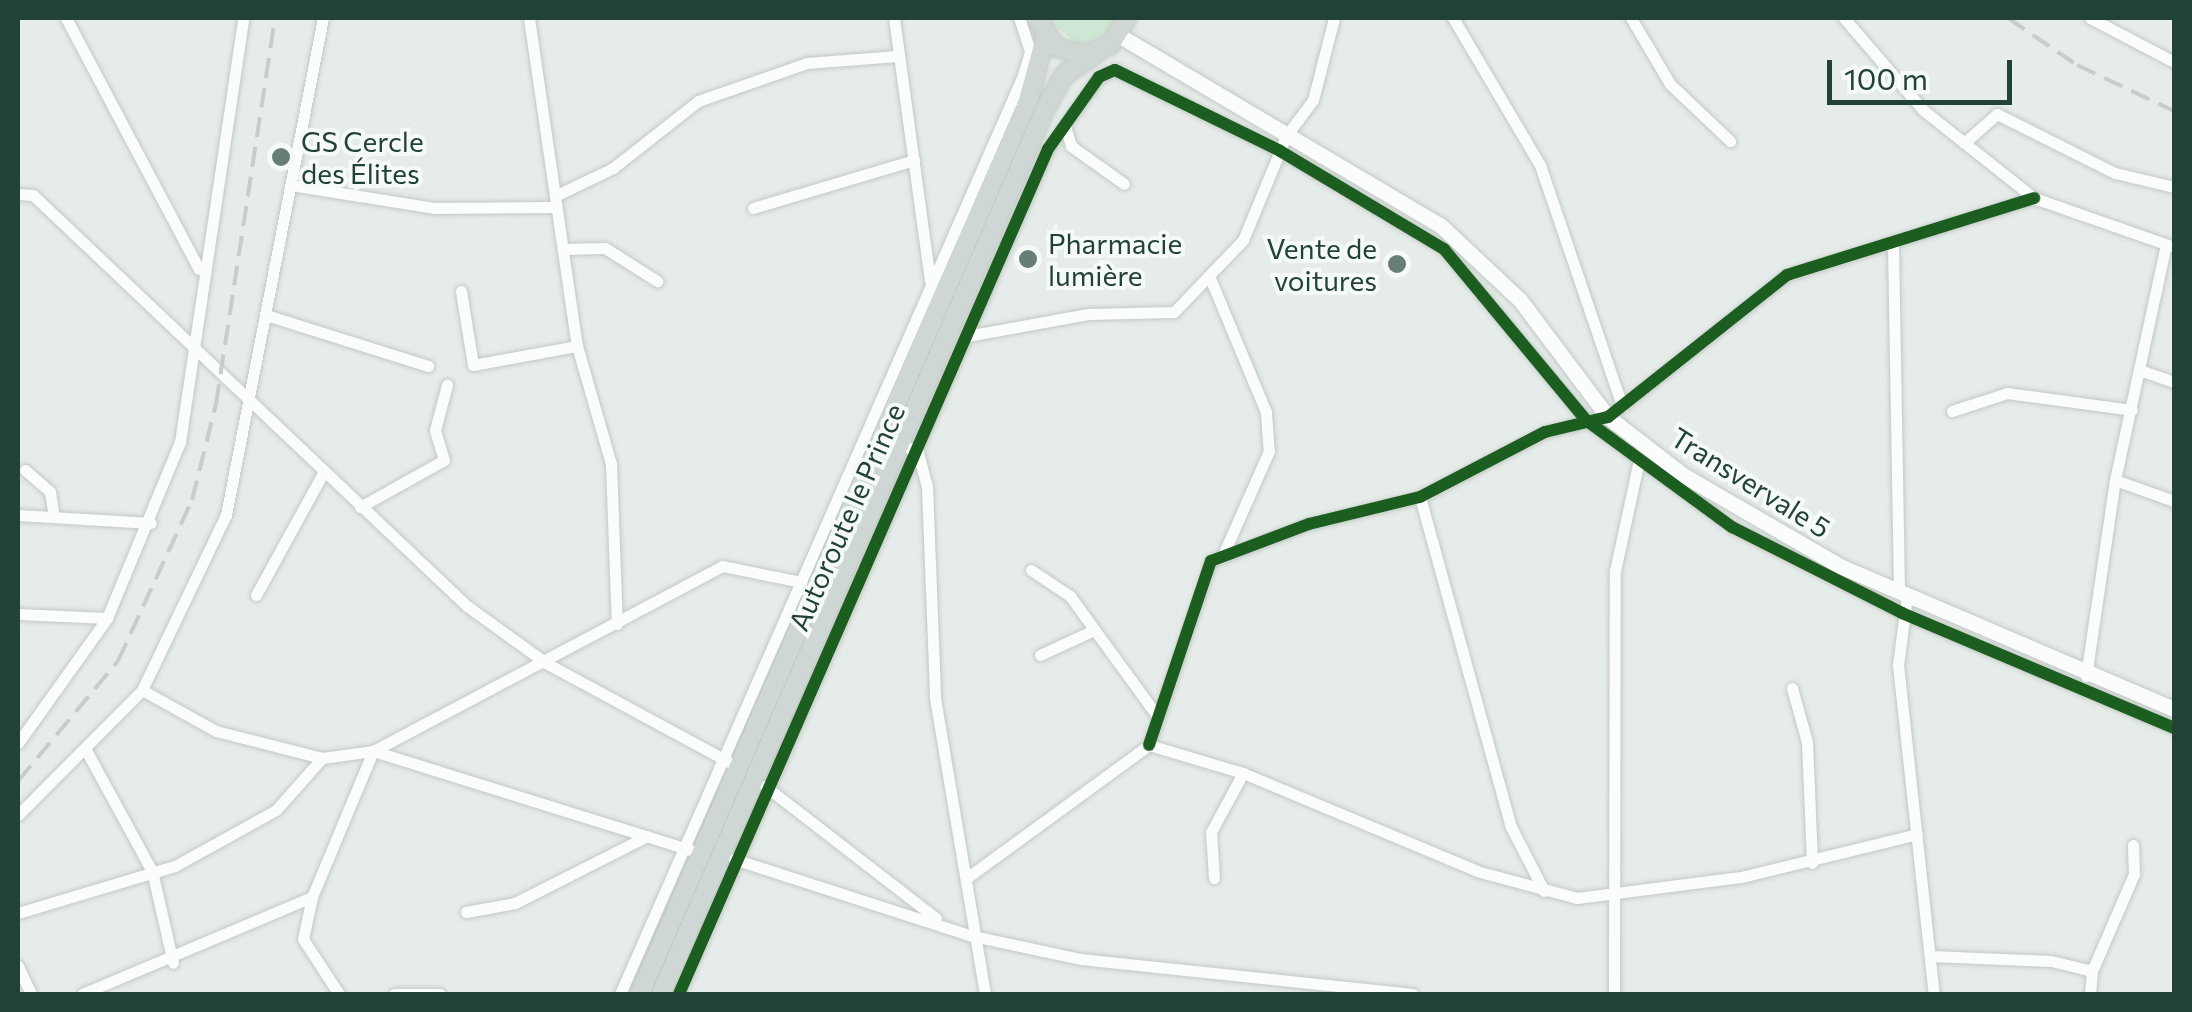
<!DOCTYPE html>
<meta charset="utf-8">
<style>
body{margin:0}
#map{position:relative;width:2192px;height:1012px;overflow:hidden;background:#e6ece9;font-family:Commissioner,sans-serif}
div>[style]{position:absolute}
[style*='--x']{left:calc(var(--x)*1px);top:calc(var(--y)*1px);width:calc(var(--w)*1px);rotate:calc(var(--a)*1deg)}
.green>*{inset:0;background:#cee6d4}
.roads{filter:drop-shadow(0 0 2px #c3c9c6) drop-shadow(0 0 2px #c3c9c6)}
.street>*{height:11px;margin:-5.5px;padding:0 5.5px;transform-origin:5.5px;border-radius:5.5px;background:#fbfcfc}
.secondary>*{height:15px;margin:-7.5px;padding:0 7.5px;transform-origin:7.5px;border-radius:7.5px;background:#fbfcfc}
.primary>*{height:18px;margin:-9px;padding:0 9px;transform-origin:9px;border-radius:9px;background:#ced7d4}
.rail>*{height:4px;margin-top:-2px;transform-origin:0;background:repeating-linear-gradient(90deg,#c7cdca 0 20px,transparent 0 30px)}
.cycleway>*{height:12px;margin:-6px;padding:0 6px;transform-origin:6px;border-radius:6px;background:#1b5e20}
.dots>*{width:28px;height:28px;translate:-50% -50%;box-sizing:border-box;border:5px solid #f5faf7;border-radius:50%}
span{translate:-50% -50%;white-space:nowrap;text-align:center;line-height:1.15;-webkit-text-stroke:8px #f5faf7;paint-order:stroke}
.poi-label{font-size:28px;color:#224237}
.left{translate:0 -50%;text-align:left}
.right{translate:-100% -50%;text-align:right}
.street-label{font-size:28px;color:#224237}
.frame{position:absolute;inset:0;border:20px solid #224237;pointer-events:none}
.scale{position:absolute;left:1827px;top:60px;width:185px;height:45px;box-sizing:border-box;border:5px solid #224237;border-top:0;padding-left:12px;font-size:30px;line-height:35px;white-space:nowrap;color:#224237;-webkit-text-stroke:8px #f5faf7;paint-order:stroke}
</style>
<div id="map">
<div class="green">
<i style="clip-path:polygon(1045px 18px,1116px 18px,1102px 37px,1078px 44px)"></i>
</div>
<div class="roads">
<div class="street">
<i style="--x:66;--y:18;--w:284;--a:62.1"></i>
<i style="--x:529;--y:18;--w:331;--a:81.7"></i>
<i style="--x:577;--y:346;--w:123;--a:73.9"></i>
<i style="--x:611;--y:464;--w:160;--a:87.9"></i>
<i style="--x:894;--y:18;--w:265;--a:82.2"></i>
<i style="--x:1453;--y:18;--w:171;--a:59.4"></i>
<i style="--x:1540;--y:165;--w:255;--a:71.2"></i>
<i style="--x:1631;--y:18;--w:77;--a:59.4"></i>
<i style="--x:1670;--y:84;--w:83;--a:43.5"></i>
<i style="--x:1844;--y:18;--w:121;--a:49.3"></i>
<i style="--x:1923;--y:110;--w:142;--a:38.4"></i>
<i style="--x:2034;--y:198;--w:148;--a:19.3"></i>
<i style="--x:2090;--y:18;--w:95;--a:27.6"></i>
<i style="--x:1065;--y:126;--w:21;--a:73"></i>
<i style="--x:1071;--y:146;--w:65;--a:35.6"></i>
<i style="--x:1964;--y:143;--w:44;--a:-41.3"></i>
<i style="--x:1997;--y:114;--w:132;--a:26.6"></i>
<i style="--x:2115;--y:173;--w:61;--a:13.3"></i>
<i style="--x:297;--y:186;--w:140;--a:9.1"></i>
<i style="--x:435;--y:208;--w:121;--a:-0.5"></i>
<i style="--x:18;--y:194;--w:15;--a:4"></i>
<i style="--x:33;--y:195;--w:598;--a:43.44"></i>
<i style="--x:467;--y:606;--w:97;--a:35.8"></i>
<i style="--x:546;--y:663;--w:208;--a:28.4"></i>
<i style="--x:557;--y:195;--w:62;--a:-25.7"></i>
<i style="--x:613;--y:168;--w:108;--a:-38.2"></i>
<i style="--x:698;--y:101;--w:115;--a:-19.2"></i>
<i style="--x:807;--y:63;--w:90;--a:-4.4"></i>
<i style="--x:753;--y:208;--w:168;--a:-16.6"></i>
<i style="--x:1893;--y:245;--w:347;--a:89"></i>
<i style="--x:563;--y:249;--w:42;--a:-1.4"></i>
<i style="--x:605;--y:248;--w:62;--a:32.4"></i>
<i style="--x:1210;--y:278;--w:145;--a:67.3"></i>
<i style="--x:1266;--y:412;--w:39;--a:86"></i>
<i style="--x:1269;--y:451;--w:116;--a:113.9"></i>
<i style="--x:461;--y:291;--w:75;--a:80.8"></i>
<i style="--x:473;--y:365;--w:106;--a:-10.4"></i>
<i style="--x:266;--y:315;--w:170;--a:17.5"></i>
<i style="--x:967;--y:336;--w:123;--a:-10.3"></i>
<i style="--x:1088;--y:314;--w:86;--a:-1.3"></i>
<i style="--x:1174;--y:312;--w:100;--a:-46.2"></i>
<i style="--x:1243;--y:240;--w:113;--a:-67.5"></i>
<i style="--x:1286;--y:136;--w:45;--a:-53.1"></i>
<i style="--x:1313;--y:100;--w:85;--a:-75.6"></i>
<i style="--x:2142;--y:371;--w:34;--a:19"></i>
<i style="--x:1952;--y:411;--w:58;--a:-18.1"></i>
<i style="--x:2007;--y:393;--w:126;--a:7.7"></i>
<i style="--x:900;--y:443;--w:21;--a:29"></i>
<i style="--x:918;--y:453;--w:34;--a:75"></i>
<i style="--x:927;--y:486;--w:212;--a:87.8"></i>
<i style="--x:935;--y:698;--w:300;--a:80.4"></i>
<i style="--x:25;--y:470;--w:33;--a:41"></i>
<i style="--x:50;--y:492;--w:25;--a:81"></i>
<i style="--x:2115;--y:480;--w:63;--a:19.6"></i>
<i style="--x:1420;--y:497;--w:342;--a:74.6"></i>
<i style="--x:1511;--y:827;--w:72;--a:62.7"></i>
<i style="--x:360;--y:507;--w:96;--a:-29.2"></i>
<i style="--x:444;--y:460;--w:31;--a:-107"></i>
<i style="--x:435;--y:430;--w:47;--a:-75.1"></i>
<i style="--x:18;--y:515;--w:133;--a:3.4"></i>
<i style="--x:1031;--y:570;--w:47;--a:33.7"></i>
<i style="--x:1070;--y:596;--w:145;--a:54"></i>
<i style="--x:256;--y:595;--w:139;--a:-61.2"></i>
<i style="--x:1907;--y:596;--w:70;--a:97.4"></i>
<i style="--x:1898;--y:665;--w:331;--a:83.8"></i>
<i style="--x:18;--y:614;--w:89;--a:2.6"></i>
<i style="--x:1040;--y:655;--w:60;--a:-24.8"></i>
<i style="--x:2086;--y:676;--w:198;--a:-81.6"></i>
<i style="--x:2115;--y:480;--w:240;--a:-77.8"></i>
<i style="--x:1792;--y:688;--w:56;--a:74.5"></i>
<i style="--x:1807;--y:742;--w:121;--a:87.6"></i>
<i style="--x:142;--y:690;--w:85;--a:29"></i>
<i style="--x:216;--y:731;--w:109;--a:14.3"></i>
<i style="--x:322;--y:758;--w:51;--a:-7.8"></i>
<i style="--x:373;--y:751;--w:395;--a:-27.9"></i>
<i style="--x:722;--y:566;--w:81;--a:11.4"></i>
<i style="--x:18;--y:743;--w:153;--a:-54.5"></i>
<i style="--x:107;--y:618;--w:191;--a:-67.5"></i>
<i style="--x:180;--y:442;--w:429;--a:-81.5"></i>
<i style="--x:1149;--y:745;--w:194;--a:-71.4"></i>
<i style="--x:1211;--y:561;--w:105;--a:-20.7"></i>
<i style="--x:1309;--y:524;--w:114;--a:-13.7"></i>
<i style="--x:1420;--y:497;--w:141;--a:-27.5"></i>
<i style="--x:1545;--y:432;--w:65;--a:-13.4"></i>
<i style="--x:1608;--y:417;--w:228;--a:-38.4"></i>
<i style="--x:1787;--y:275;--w:259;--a:-17.3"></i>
<i style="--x:87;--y:752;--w:136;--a:61.4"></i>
<i style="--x:152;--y:871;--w:94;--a:77.1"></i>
<i style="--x:765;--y:786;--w:216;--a:37.7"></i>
<i style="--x:18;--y:815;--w:176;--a:-45.2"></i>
<i style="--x:142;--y:690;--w:194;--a:-64.4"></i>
<i style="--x:226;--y:515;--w:506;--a:-78.96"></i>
<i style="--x:734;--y:859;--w:251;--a:17.9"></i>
<i style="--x:973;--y:936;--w:110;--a:12"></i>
<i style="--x:1081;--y:959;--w:333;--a:6"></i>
<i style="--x:968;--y:877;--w:224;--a:-36.1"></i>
<i style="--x:1149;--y:745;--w:98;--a:16.6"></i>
<i style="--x:1243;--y:773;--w:257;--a:22.7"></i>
<i style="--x:1480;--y:872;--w:100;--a:15"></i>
<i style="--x:1577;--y:898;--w:165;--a:-7.3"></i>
<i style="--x:1741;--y:877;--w:181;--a:-13.7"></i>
<i style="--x:1214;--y:878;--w:46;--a:-93.7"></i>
<i style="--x:1211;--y:832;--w:67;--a:-61.5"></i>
<i style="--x:312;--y:897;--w:43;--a:102.1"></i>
<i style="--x:303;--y:939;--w:66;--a:56.8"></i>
<i style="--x:466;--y:912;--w:50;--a:-10.4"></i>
<i style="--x:515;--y:903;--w:148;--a:-26.9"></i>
<i style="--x:18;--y:913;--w:164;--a:-16.7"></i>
<i style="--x:175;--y:866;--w:115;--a:-29"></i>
<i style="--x:276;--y:810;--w:69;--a:-48.5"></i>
<i style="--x:1930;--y:956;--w:121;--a:2.4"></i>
<i style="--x:2051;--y:961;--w:42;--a:13.7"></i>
<i style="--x:2092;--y:971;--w:23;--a:95"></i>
<i style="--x:18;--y:966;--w:31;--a:65"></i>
<i style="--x:2092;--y:971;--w:106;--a:-66.6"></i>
<i style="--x:2134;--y:874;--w:29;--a:-92"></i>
<i style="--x:82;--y:994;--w:250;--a:-22.9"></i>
<i style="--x:312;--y:897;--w:158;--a:-67.3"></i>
<i style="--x:373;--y:751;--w:333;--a:17.3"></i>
<i style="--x:394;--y:994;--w:46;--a:0"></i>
<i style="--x:620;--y:994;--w:1000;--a:-66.31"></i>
<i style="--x:1022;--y:78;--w:28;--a:-73"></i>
<i style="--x:1030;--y:51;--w:35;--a:-108"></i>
<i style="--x:679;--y:994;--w:922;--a:-66.41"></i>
<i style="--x:1048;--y:149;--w:88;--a:-54.7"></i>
<i style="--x:1099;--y:77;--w:17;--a:-24"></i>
<i style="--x:1115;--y:70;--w:184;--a:26.1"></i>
<i style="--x:1280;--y:151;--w:191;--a:30.9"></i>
<i style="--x:1444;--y:249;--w:224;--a:50.3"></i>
<i style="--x:1587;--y:421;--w:180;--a:36.2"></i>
<i style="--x:1732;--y:527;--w:191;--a:26.8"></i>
<i style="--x:1902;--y:613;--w:295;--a:22.9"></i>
<i style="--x:1614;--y:994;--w:423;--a:-89.9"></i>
<i style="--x:1615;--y:571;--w:108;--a:-77.8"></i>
</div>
<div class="secondary">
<i style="--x:1120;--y:36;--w:372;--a:30.6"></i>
<i style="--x:1440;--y:225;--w:110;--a:43.2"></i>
<i style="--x:1520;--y:300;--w:146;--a:53.1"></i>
<i style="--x:1608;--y:417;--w:95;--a:37.7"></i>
<i style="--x:1683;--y:475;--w:181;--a:30.1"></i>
<i style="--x:1840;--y:566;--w:363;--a:23.2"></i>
</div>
<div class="primary">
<i style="--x:1036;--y:18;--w:35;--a:55"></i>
<i style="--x:1056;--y:47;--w:29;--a:16"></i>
<i style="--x:1084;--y:55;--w:28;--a:-21"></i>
<i style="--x:1110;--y:45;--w:32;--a:-58"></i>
<i style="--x:640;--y:994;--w:974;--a:-66.52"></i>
<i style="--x:1028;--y:101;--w:65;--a:-74.9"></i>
<i style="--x:661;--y:994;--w:965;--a:-66.54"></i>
<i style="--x:1045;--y:109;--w:38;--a:-61"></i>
<i style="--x:1063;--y:76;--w:42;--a:-34.4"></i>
</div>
</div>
<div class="rail">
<i style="--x:2008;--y:18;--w:83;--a:34.3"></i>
<i style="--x:2077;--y:65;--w:107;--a:25.4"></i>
<i style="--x:18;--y:781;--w:156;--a:-50.2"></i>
<i style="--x:118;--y:661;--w:177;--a:-65.3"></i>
<i style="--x:192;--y:500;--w:99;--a:-76"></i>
<i style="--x:216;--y:404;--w:390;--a:-81.3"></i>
</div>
<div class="cycleway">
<i style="--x:1149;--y:745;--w:194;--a:-71.4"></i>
<i style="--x:1211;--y:561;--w:105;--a:-20.7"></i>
<i style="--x:1309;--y:524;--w:114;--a:-13.7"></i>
<i style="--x:1420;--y:497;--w:141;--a:-27.5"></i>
<i style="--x:1545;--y:432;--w:65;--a:-13.4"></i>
<i style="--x:1608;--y:417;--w:228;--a:-38.4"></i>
<i style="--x:1787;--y:275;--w:259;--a:-17.3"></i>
<i style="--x:679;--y:994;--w:922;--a:-66.41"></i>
<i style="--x:1048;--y:149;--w:88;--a:-54.7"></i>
<i style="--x:1099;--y:77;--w:17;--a:-24"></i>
<i style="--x:1115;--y:70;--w:184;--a:26.1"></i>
<i style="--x:1280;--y:151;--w:191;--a:30.9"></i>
<i style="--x:1444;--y:249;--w:224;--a:50.3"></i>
<i style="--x:1587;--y:421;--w:180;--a:36.2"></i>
<i style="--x:1732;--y:527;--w:191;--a:26.8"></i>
<i style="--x:1902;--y:613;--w:295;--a:22.9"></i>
</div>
<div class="dots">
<i style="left:281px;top:157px;background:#677e75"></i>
<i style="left:1028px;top:259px;background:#677e75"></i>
<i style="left:1397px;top:264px;background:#677e75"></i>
</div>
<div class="poi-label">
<span class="left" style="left:301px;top:157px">GS Cercle<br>des Élites</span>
<span class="left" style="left:1048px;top:259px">Pharmacie<br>lumière</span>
<span class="right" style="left:1377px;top:264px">Vente de<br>voitures</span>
</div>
<div class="street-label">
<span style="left:1751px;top:482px;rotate:32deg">Transvervale 5</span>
<span style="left:846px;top:517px;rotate:-66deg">Autoroute le Prince</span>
</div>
<div class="frame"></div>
<div class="scale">100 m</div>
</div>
